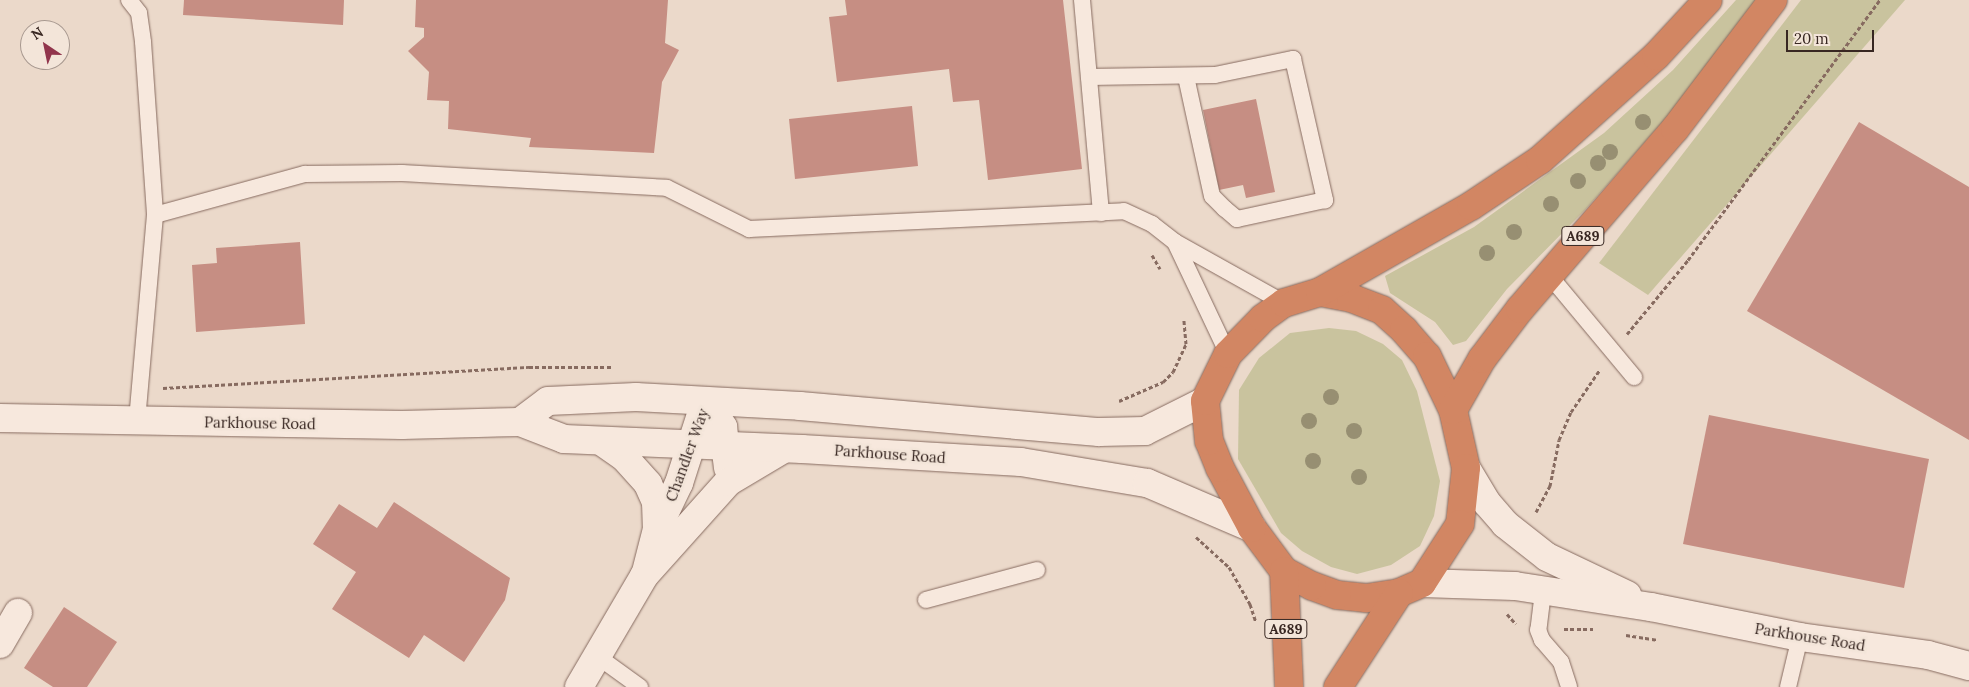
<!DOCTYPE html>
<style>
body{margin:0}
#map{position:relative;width:1969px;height:687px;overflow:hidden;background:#ebd9ca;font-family:Lora,serif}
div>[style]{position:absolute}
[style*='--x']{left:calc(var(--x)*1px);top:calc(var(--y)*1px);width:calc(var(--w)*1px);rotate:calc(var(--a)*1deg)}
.green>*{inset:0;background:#c9c39e}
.building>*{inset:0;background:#c68e83}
.path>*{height:3px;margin-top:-1.5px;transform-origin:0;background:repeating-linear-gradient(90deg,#876b60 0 4px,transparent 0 6.5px)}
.roads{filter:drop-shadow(0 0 1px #876b60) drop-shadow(0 0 1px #876b60)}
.lane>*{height:16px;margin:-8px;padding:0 8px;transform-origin:8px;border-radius:8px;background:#f7e8dd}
.street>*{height:28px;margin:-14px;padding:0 14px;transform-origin:14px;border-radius:14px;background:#f7e8dd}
.secondary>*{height:28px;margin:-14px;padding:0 14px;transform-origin:14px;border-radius:14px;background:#f7e8dd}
.highway>*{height:28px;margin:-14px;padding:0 14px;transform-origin:14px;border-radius:14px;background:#d28663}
.trees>*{width:16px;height:16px;margin:-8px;border-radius:50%;background:#978f72}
span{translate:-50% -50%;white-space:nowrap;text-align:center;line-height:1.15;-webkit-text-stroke:5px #f3e5d9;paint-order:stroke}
.shield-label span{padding:1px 4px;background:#f3e5d9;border:1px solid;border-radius:4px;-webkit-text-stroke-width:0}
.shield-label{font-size:14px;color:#382722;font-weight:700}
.street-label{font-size:15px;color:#382722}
.north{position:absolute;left:20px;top:20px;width:50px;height:50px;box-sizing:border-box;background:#f3e5d9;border:1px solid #a89990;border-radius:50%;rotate:326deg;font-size:14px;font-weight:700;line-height:20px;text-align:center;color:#382722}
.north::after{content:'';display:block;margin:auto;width:18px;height:22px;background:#91354c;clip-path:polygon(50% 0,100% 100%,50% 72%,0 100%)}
.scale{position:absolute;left:1786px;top:30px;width:88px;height:22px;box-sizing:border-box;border:2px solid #382722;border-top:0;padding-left:6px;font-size:15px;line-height:18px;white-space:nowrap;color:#382722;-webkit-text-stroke:4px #f3e5d9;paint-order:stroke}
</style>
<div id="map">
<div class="green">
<i style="clip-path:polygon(1736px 0,1756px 0,1681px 101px,1585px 210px,1507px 289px,1466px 341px,1453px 345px,1435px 322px,1390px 293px,1385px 276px,1474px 227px,1604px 133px,1673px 70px)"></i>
<i style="clip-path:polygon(1801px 0,1905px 0,1648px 295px,1599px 263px)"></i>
<i style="clip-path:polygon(1329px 328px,1356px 331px,1383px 344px,1402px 360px,1417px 391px,1440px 481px,1434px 516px,1420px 546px,1391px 565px,1357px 574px,1331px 567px,1302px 551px,1281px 533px,1238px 459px,1239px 390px,1259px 358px,1290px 333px)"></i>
</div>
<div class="building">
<i style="clip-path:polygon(184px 0,344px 0,343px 25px,183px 15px)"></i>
<i style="clip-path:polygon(416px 0,668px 0,665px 43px,679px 50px,662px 82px,654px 153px,529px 147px,531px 138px,448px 129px,449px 101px,427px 100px,429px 72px,408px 51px,424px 37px,424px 28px,415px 27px)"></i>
<i style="clip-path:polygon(845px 0,1063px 0,1082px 169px,988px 180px,979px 100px,953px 102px,949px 69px,837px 82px,829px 17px,847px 15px)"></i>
<i style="clip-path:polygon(1256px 99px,1275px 192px,1246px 198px,1243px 185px,1219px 190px,1203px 110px)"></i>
<i style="clip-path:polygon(912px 106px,918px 166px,795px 179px,789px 119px)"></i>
<i style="clip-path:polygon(1859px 122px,1969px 187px,1969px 440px,1747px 311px)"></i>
<i style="clip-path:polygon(300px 242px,305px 324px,196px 332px,192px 265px,217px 263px,216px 248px)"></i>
<i style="clip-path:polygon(1709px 415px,1929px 459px,1904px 588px,1683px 544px)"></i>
<i style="clip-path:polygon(394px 502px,510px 578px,505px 600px,464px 662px,424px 635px,409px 658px,332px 609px,356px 572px,313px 544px,339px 504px,377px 528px)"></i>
<i style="clip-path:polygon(64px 607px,117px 642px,87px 687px,53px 687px,24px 668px)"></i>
</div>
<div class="path">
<i style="--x:1152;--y:255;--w:16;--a:60"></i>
<i style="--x:1627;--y:334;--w:96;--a:-50.5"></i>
<i style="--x:1688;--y:260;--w:323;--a:-53.6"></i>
<i style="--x:163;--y:388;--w:367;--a:-3.3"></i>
<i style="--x:529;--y:367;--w:82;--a:0"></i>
<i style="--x:1119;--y:401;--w:48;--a:-23.4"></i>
<i style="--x:1163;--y:382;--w:14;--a:-45"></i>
<i style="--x:1173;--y:372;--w:31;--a:-65"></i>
<i style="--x:1186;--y:344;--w:25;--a:-95"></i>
<i style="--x:1536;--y:512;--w:30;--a:-62"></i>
<i style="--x:1550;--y:486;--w:47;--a:-78.9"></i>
<i style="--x:1559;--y:440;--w:30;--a:-67"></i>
<i style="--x:1571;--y:412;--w:50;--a:-55.7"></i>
<i style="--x:1196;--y:537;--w:45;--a:42.3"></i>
<i style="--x:1229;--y:567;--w:43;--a:60.4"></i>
<i style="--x:1250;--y:604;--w:19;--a:72"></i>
<i style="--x:1507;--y:614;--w:13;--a:48"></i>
<i style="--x:1564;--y:629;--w:29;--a:0"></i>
<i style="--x:1626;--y:635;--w:31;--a:9"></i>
</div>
<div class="roads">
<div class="lane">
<i style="--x:129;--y:0;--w:16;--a:52"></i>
<i style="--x:139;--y:13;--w:29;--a:82"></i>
<i style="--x:143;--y:42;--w:173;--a:86"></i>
<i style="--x:155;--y:215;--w:208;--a:95"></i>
<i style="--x:1082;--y:0;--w:214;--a:84.9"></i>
<i style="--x:1089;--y:77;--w:126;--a:-0.9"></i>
<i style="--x:1215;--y:75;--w:80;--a:-11.6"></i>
<i style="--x:1293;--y:59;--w:145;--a:77.2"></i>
<i style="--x:1325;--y:200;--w:90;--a:167.8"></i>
<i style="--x:1237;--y:219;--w:16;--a:-140"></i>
<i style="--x:1225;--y:209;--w:18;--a:-135"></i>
<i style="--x:1212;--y:196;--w:122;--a:-102.3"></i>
<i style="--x:155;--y:215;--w:156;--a:-15.3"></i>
<i style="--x:305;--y:174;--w:97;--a:-0.6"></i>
<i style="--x:402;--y:173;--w:265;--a:3.2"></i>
<i style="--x:667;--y:188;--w:92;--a:26.6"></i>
<i style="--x:749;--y:229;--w:375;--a:-2.7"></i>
<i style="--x:1124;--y:211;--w:31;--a:25"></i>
<i style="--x:1152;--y:224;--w:29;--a:38"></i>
<i style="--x:1175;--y:242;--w:124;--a:64.7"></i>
<i style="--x:1175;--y:242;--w:125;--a:29.2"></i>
<i style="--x:1549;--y:275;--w:133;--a:50.2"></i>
<i style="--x:1543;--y:592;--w:38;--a:97"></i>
<i style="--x:1538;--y:630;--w:11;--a:68"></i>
<i style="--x:1542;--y:640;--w:29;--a:49"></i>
<i style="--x:1561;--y:662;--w:26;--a:72"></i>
<i style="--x:926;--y:600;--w:115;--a:-15.1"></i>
<i style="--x:597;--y:656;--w:53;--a:35.8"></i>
<i style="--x:1788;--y:687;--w:51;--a:-76.5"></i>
</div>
<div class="street">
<i style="--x:705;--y:402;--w:31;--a:54"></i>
<i style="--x:723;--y:427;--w:41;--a:83"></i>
<i style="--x:601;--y:441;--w:28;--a:35"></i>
<i style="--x:624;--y:457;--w:36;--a:48"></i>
<i style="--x:648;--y:484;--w:20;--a:66"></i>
<i style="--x:656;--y:502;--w:27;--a:88"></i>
<i style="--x:646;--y:572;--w:44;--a:-75.7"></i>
<i style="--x:657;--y:529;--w:51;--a:-64.4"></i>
<i style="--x:679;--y:483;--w:85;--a:-72.2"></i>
<i style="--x:0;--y:644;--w:36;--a:-60"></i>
<i style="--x:579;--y:687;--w:129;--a:-59.6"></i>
<i style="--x:644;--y:576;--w:126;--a:-48.2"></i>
<i style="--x:728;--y:482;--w:63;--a:-30.7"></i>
</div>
<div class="secondary">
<i style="--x:0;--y:418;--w:402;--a:1"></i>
<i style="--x:402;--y:425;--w:118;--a:-1.5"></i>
<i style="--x:520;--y:422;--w:47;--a:21.1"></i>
<i style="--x:564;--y:439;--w:238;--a:2.4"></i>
<i style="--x:802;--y:449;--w:219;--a:3.4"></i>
<i style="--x:1021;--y:462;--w:128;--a:9.5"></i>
<i style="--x:1147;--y:483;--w:114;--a:23.2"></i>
<i style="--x:520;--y:422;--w:35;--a:-37"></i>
<i style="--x:548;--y:401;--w:88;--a:-2.6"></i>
<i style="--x:636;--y:397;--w:164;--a:3.1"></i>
<i style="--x:800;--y:406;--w:300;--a:5"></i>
<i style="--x:1099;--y:432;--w:46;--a:-1.2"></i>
<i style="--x:1145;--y:431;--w:67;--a:-26.6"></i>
<i style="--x:1466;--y:468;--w:41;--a:59"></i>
<i style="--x:1487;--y:503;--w:28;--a:49"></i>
<i style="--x:1505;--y:524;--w:53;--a:38.2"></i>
<i style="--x:1547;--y:557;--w:89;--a:25.4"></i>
<i style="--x:1422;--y:583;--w:93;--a:1.8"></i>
<i style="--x:1515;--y:586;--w:138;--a:8.8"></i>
<i style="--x:1651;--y:607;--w:152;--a:11.4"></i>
<i style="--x:1800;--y:637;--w:129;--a:8"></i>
<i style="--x:1928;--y:655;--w:42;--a:15"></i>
</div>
<div class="highway">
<i style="--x:1320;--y:292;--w:32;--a:11"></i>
<i style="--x:1351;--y:298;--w:33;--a:21"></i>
<i style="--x:1382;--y:310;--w:30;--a:42"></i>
<i style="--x:1404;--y:330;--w:35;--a:49"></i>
<i style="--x:1427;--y:356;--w:60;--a:64.3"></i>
<i style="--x:1453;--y:410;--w:59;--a:77.4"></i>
<i style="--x:1466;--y:468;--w:56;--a:96.1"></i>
<i style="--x:1460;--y:524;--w:70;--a:122.8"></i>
<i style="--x:1422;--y:583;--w:25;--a:157"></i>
<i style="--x:1399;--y:593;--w:33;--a:171"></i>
<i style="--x:1366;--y:598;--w:29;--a:-174"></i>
<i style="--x:1337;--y:595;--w:27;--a:-160"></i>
<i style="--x:1312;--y:586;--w:32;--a:-152"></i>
<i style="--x:1284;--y:571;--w:54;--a:-126.7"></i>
<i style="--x:1252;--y:528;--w:68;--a:-118.1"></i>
<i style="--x:1220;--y:468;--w:29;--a:-112"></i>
<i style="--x:1209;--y:441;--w:40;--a:-95.7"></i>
<i style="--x:1205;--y:401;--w:52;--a:-63.9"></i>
<i style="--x:1228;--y:354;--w:50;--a:-45.8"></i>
<i style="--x:1263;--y:318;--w:26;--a:-36"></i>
<i style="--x:1284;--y:303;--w:38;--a:-17"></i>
<i style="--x:1320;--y:292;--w:174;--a:-29.7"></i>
<i style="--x:1471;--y:206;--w:83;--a:-33.7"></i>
<i style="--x:1540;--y:160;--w:156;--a:-41.9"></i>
<i style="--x:1656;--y:56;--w:76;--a:-47.1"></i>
<i style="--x:1453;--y:410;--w:59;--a:-60.4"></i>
<i style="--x:1482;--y:359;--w:63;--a:-52.8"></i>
<i style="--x:1520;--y:309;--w:238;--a:-49.3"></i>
<i style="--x:1675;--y:129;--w:162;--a:-52.8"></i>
<i style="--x:1284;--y:571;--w:116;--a:87.5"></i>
<i style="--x:1338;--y:687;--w:112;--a:-57"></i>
</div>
</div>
<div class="trees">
<i style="left:1643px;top:122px"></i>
<i style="left:1610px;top:152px"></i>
<i style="left:1598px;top:163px"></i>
<i style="left:1578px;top:181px"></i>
<i style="left:1551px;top:204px"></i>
<i style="left:1514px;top:232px"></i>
<i style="left:1487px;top:253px"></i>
<i style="left:1331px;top:397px"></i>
<i style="left:1309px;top:421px"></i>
<i style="left:1354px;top:431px"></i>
<i style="left:1313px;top:461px"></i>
<i style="left:1359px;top:477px"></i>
</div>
<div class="shield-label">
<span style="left:1583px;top:236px">A689</span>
<span style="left:1286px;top:629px">A689</span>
</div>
<div class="street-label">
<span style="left:260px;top:423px;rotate:1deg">Parkhouse Road</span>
<span style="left:890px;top:454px;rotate:4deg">Parkhouse Road</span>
<span style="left:687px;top:455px;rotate:-70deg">Chandler Way</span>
<span style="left:1810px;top:637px;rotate:9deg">Parkhouse Road</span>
</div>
<div class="north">N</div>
<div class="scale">20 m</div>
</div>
